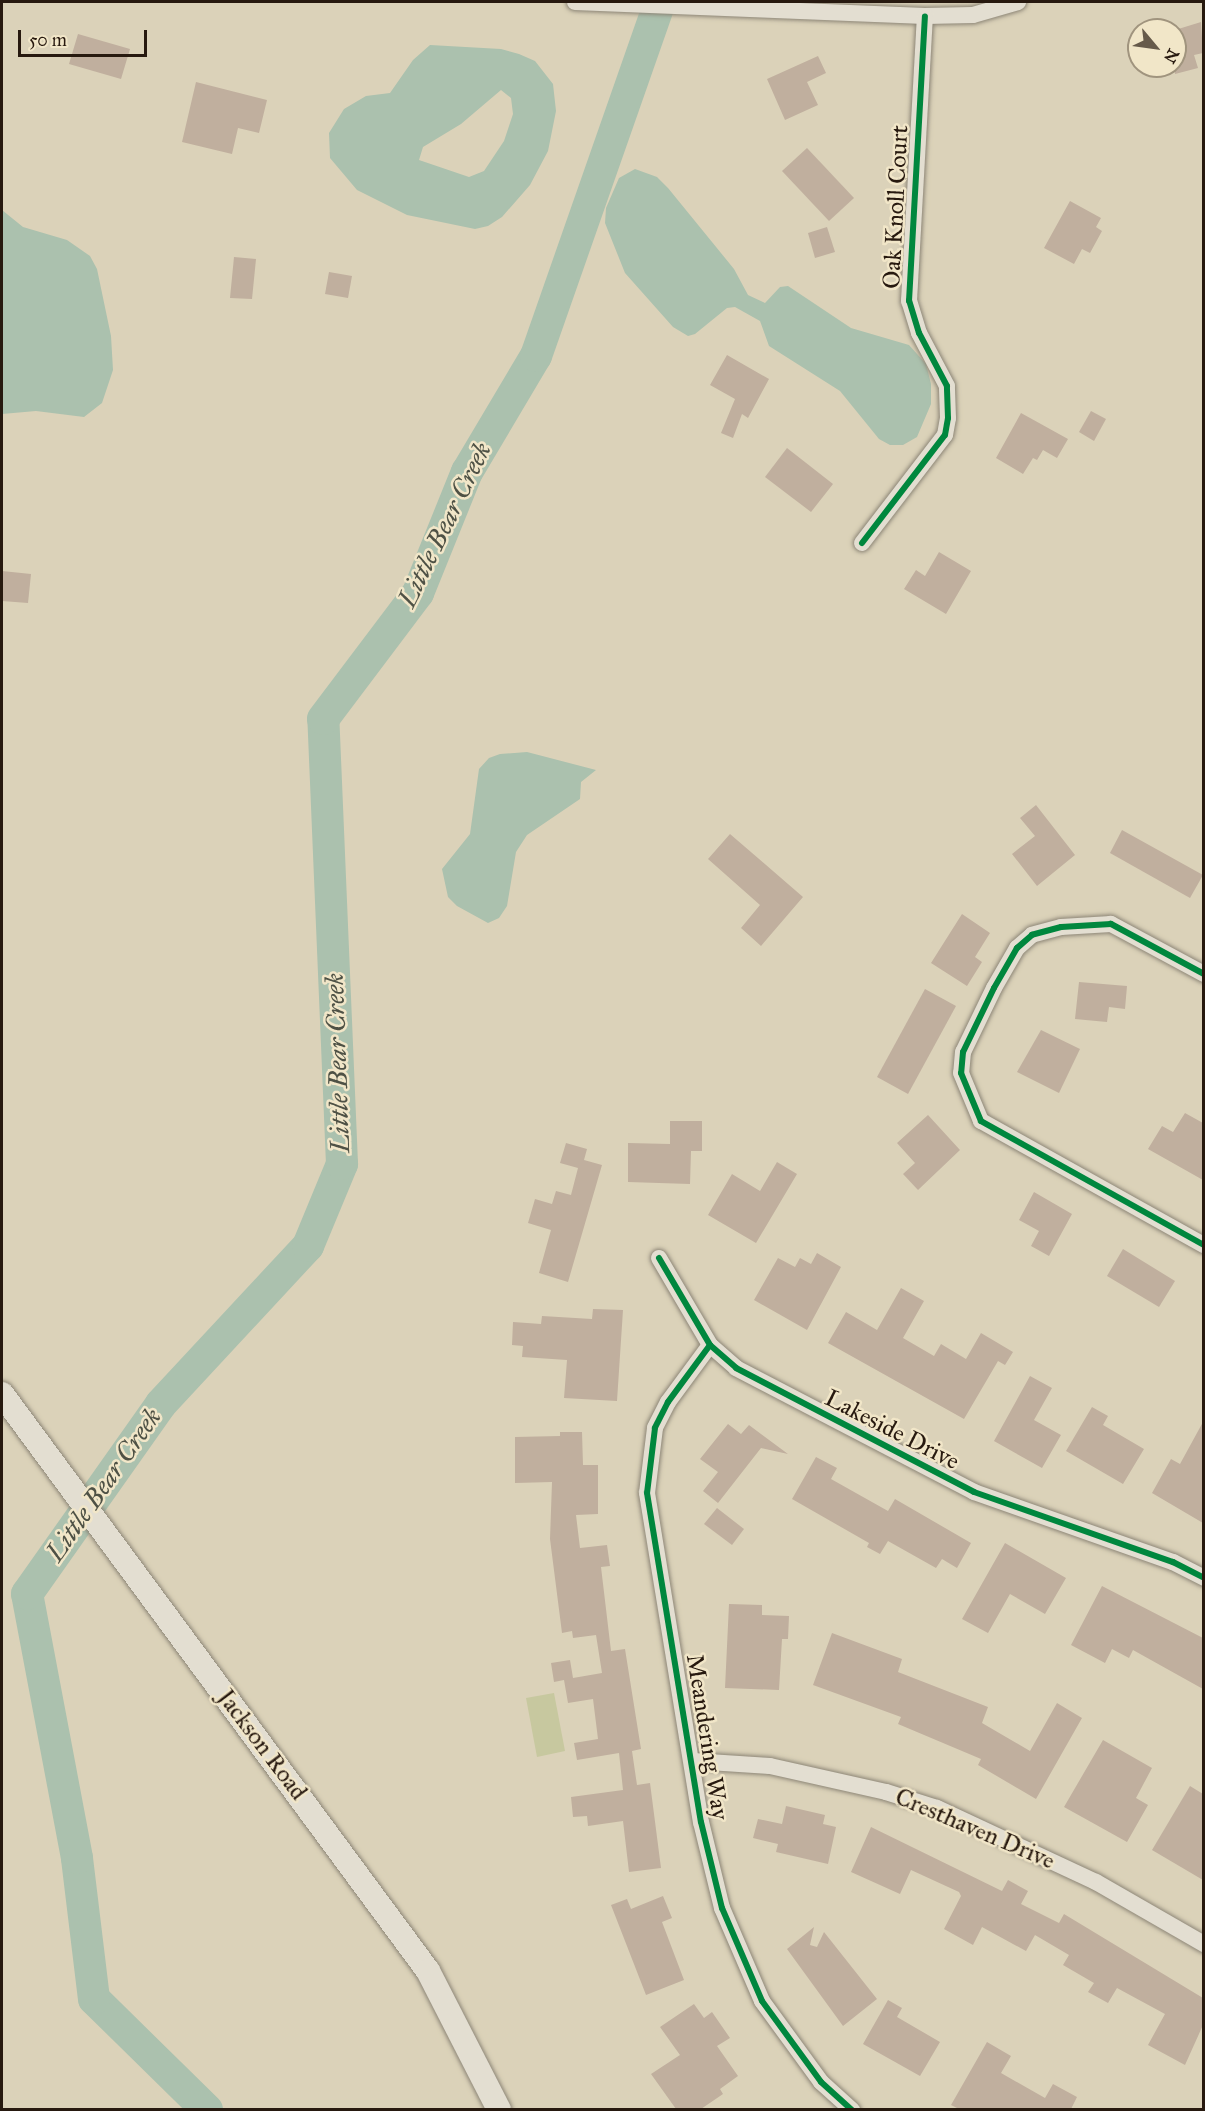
<!DOCTYPE html>
<style>
body{margin:0}
#map{position:relative;width:1205px;height:2111px;overflow:hidden;background:#dbd2b9;font-family:"IM FELL Great Primer",serif}
div>[style]{position:absolute}
[style*='--x']{left:calc(var(--x)*1px);top:calc(var(--y)*1px);width:calc(var(--w)*1px);rotate:calc(var(--a)*1deg)}
.green>*{inset:0;background:#c7c89f}
.water>*{inset:0;background:#abc1ae}
.river>*{height:32px;margin:-16px;padding:0 16px;transform-origin:16px;border-radius:16px;background:#abc1ae}
.building>*{inset:0;background:#c0af9e}
.roads{filter:drop-shadow(0 0 2px #8d8677) drop-shadow(0 0 2px #8d8677)}
.street>*{height:16px;margin:-8px;padding:0 8px;transform-origin:8px;border-radius:8px;background:#e3ded1}
.secondary>*{height:24px;margin:-12px;padding:0 12px;transform-origin:12px;border-radius:12px;background:#e3ded1}
.cycleway>*{height:6px;margin:-3px;padding:0 3px;transform-origin:3px;border-radius:3px;background:#00873e}
span{translate:-50% -50%;white-space:nowrap;text-align:center;line-height:1.15;-webkit-text-stroke:5px #f1e6c8;paint-order:stroke}
.street-label{font-size:24px;color:#27190f}
.water-label{font-size:26px;color:#4e5145;font-style:italic}
.frame{position:absolute;inset:0;border:3px solid #27190f;pointer-events:none}
.north{position:absolute;left:1127px;top:18px;width:60px;height:60px;box-sizing:border-box;background:#f1e6c8;border:2px solid #a0947e;border-radius:50%;rotate:119deg;font-size:16px;font-weight:700;line-height:24px;text-align:center;color:#27190f}
.north::after{content:'';display:block;margin:auto;width:21px;height:27px;background:#665a4a;clip-path:polygon(50% 0,100% 100%,50% 72%,0 100%)}
.scale{position:absolute;left:18px;top:30px;width:129px;height:27px;box-sizing:border-box;border:3px solid #27190f;border-top:0;padding-left:8px;font-size:18px;line-height:21px;white-space:nowrap;color:#27190f;-webkit-text-stroke:4px #f1e6c8;paint-order:stroke}
</style>
<div id="map">
<div class="green">
<i style="clip-path:polygon(554px 1693px,565px 1751px,537px 1757px,526px 1698px)"></i>
</div>
<div class="water">
<i style="clip-path:polygon(evenodd,430px 45px,501px 49px,519px 54px,535px 61px,553px 84px,556px 111px,548px 151px,530px 185px,502px 217px,488px 226px,475px 229px,407px 215px,357px 190px,330px 158px,329px 133px,344px 109px,366px 96px,390px 93px,413px 60px,430px 45px,501px 90px,511px 98px,513px 114px,504px 141px,484px 171px,469px 177px,419px 160px,423px 147px,461px 124px,501px 90px)"></i>
<i style="clip-path:polygon(635px 169px,657px 177px,668px 188px,734px 269px,748px 295px,765px 303px,780px 287px,788px 286px,851px 328px,909px 345px,926px 364px,931px 384px,931px 404px,917px 437px,903px 445px,890px 445px,879px 439px,840px 391px,769px 346px,760px 321px,735px 307px,727px 308px,695px 334px,688px 336px,673px 327px,625px 273px,605px 223px,606px 208px,619px 178px)"></i>
<i style="clip-path:polygon(2px 210px,23px 227px,67px 240px,90px 256px,97px 269px,111px 336px,113px 370px,102px 403px,84px 417px,36px 411px,2px 414px)"></i>
<i style="clip-path:polygon(527px 752px,596px 770px,581px 782px,580px 799px,527px 835px,516px 852px,507px 906px,499px 918px,488px 923px,457px 906px,448px 897px,442px 869px,470px 834px,479px 769px,489px 758px,500px 754px)"></i>
</div>
<div class="river">
<i style="--x:207;--y:2110;--w:158;--a:-135.5"></i>
<i style="--x:94;--y:1999;--w:142;--a:-96.9"></i>
<i style="--x:77;--y:1858;--w:269;--a:-100.7"></i>
<i style="--x:27;--y:1594;--w:232;--a:-54.8"></i>
<i style="--x:161;--y:1404;--w:216;--a:-47.1"></i>
<i style="--x:308;--y:1246;--w:89;--a:-67.5"></i>
<i style="--x:342;--y:1164;--w:445;--a:-92.4"></i>
<i style="--x:323;--y:719;--w:158;--a:-53"></i>
<i style="--x:418;--y:593;--w:131;--a:-68"></i>
<i style="--x:467;--y:472;--w:135;--a:-59.3"></i>
<i style="--x:536;--y:356;--w:367;--a:-70.7"></i>
</div>
<div class="building">
<i style="clip-path:polygon(1201px 22px,1203px 53px,1194px 55px,1198px 68px,1175px 74px,1175px 30px)"></i>
<i style="clip-path:polygon(78px 34px,130px 49px,121px 79px,69px 64px)"></i>
<i style="clip-path:polygon(818px 56px,826px 73px,807px 82px,818px 105px,785px 120px,767px 79px)"></i>
<i style="clip-path:polygon(196px 82px,267px 100px,259px 133px,238px 128px,232px 154px,182px 142px)"></i>
<i style="clip-path:polygon(807px 148px,854px 198px,829px 221px,782px 171px)"></i>
<i style="clip-path:polygon(1070px 201px,1101px 218px,1096px 227px,1102px 231px,1090px 253px,1082px 249px,1074px 264px,1044px 248px)"></i>
<i style="clip-path:polygon(827px 227px,835px 252px,815px 258px,808px 233px)"></i>
<i style="clip-path:polygon(234px 257px,256px 259px,252px 299px,230px 298px)"></i>
<i style="clip-path:polygon(329px 272px,352px 276px,348px 298px,325px 294px)"></i>
<i style="clip-path:polygon(727px 355px,769px 379px,748px 418px,742px 414px,733px 438px,721px 433px,735px 399px,710px 385px)"></i>
<i style="clip-path:polygon(1091px 411px,1106px 419px,1094px 441px,1079px 432px)"></i>
<i style="clip-path:polygon(1021px 413px,1068px 439px,1057px 458px,1043px 450px,1037px 460px,1033px 458px,1023px 474px,996px 458px)"></i>
<i style="clip-path:polygon(787px 448px,833px 484px,811px 512px,765px 477px)"></i>
<i style="clip-path:polygon(939px 552px,971px 571px,946px 614px,904px 589px,916px 570px,925px 576px)"></i>
<i style="clip-path:polygon(2px 571px,31px 574px,28px 603px,2px 601px)"></i>
<i style="clip-path:polygon(1036px 805px,1075px 855px,1037px 886px,1012px 854px,1035px 836px,1020px 818px)"></i>
<i style="clip-path:polygon(1122px 830px,1203px 875px,1190px 898px,1110px 853px)"></i>
<i style="clip-path:polygon(730px 834px,803px 897px,761px 946px,741px 928px,760px 905px,708px 859px)"></i>
<i style="clip-path:polygon(962px 914px,990px 933px,975px 957px,982px 962px,967px 986px,931px 963px)"></i>
<i style="clip-path:polygon(1079px 982px,1127px 986px,1125px 1009px,1109px 1007px,1107px 1022px,1075px 1019px)"></i>
<i style="clip-path:polygon(925px 989px,956px 1006px,908px 1094px,877px 1077px)"></i>
<i style="clip-path:polygon(1041px 1030px,1080px 1049px,1059px 1093px,1017px 1072px)"></i>
<i style="clip-path:polygon(1185px 1113px,1203px 1123px,1203px 1180px,1148px 1149px,1162px 1126px,1173px 1132px)"></i>
<i style="clip-path:polygon(928px 1115px,960px 1150px,918px 1190px,903px 1174px,915px 1163px,897px 1143px)"></i>
<i style="clip-path:polygon(670px 1121px,702px 1121px,702px 1151px,691px 1151px,690px 1184px,628px 1182px,628px 1143px,670px 1144px)"></i>
<i style="clip-path:polygon(566px 1143px,587px 1149px,584px 1160px,602px 1165px,568px 1282px,539px 1273px,551px 1230px,528px 1223px,535px 1199px,552px 1204px,556px 1191px,571px 1195px,578px 1168px,560px 1163px)"></i>
<i style="clip-path:polygon(777px 1162px,797px 1174px,756px 1243px,708px 1215px,732px 1174px,760px 1191px)"></i>
<i style="clip-path:polygon(1034px 1192px,1072px 1214px,1049px 1256px,1031px 1246px,1039px 1231px,1019px 1220px)"></i>
<i style="clip-path:polygon(1123px 1249px,1175px 1281px,1159px 1307px,1107px 1276px)"></i>
<i style="clip-path:polygon(817px 1253px,841px 1267px,807px 1330px,754px 1300px,778px 1258px,795px 1267px,800px 1258px,811px 1264px)"></i>
<i style="clip-path:polygon(901px 1288px,924px 1301px,903px 1338px,934px 1356px,941px 1344px,966px 1359px,981px 1333px,1013px 1352px,1005px 1365px,998px 1361px,964px 1419px,828px 1343px,846px 1312px,877px 1330px)"></i>
<i style="clip-path:polygon(593px 1309px,623px 1310px,617px 1401px,564px 1398px,567px 1360px,522px 1357px,523px 1346px,512px 1345px,513px 1322px,541px 1324px,542px 1316px,592px 1319px)"></i>
<i style="clip-path:polygon(1030px 1376px,1052px 1388px,1034px 1420px,1061px 1435px,1042px 1468px,994px 1441px)"></i>
<i style="clip-path:polygon(1092px 1407px,1108px 1416px,1103px 1425px,1144px 1449px,1123px 1484px,1066px 1451px)"></i>
<i style="clip-path:polygon(1203px 1422px,1203px 1523px,1152px 1493px,1171px 1459px,1180px 1464px)"></i>
<i style="clip-path:polygon(728px 1424px,741px 1434px,749px 1425px,788px 1454px,761px 1448px,718px 1503px,703px 1491px,718px 1472px,700px 1459px)"></i>
<i style="clip-path:polygon(560px 1432px,582px 1432px,583px 1465px,598px 1465px,598px 1514px,576px 1515px,580px 1548px,607px 1545px,610px 1566px,601px 1567px,611px 1651px,625px 1649px,641px 1749px,632px 1751px,637px 1785px,650px 1783px,661px 1868px,629px 1872px,623px 1821px,588px 1826px,587px 1816px,573px 1817px,571px 1797px,623px 1790px,619px 1753px,577px 1760px,574px 1743px,598px 1739px,593px 1699px,568px 1703px,564px 1680px,554px 1682px,551px 1663px,570px 1660px,573px 1678px,602px 1673px,596px 1635px,573px 1638px,572px 1631px,562px 1633px,550px 1539px,552px 1482px,515px 1483px,515px 1437px,560px 1436px)"></i>
<i style="clip-path:polygon(816px 1457px,837px 1468px,831px 1479px,888px 1511px,895px 1499px,971px 1543px,957px 1568px,942px 1559px,936px 1568px,888px 1541px,880px 1554px,867px 1547px,869px 1543px,792px 1499px)"></i>
<i style="clip-path:polygon(717px 1508px,744px 1529px,732px 1545px,704px 1524px)"></i>
<i style="clip-path:polygon(1005px 1543px,1066px 1578px,1045px 1614px,1010px 1594px,988px 1633px,962px 1619px)"></i>
<i style="clip-path:polygon(1102px 1586px,1203px 1638px,1203px 1689px,1133px 1650px,1129px 1658px,1112px 1649px,1105px 1663px,1071px 1645px)"></i>
<i style="clip-path:polygon(729px 1604px,762px 1605px,762px 1615px,789px 1616px,788px 1639px,782px 1639px,779px 1690px,725px 1688px)"></i>
<i style="clip-path:polygon(832px 1633px,902px 1659px,898px 1672px,988px 1707px,982px 1723px,1030px 1751px,1057px 1703px,1082px 1718px,1036px 1799px,978px 1765px,981px 1759px,898px 1724px,901px 1717px,813px 1685px)"></i>
<i style="clip-path:polygon(1103px 1740px,1152px 1768px,1136px 1798px,1148px 1805px,1127px 1842px,1064px 1807px)"></i>
<i style="clip-path:polygon(1190px 1786px,1203px 1794px,1203px 1880px,1152px 1850px)"></i>
<i style="clip-path:polygon(786px 1806px,825px 1815px,823px 1824px,836px 1827px,828px 1864px,776px 1852px,778px 1844px,753px 1838px,758px 1819px,782px 1824px)"></i>
<i style="clip-path:polygon(871px 1827px,1002px 1891px,1008px 1880px,1028px 1891px,1021px 1904px,1059px 1923px,1064px 1914px,1203px 1998px,1203px 2025px,1185px 2065px,1148px 2045px,1165px 2014px,1117px 1988px,1108px 2003px,1088px 1992px,1094px 1983px,1063px 1965px,1069px 1955px,1035px 1935px,1026px 1951px,982px 1927px,973px 1945px,944px 1929px,961px 1896px,959px 1892px,911px 1870px,900px 1894px,851px 1872px)"></i>
<i style="clip-path:polygon(663px 1896px,672px 1918px,662px 1922px,684px 1980px,646px 1995px,611px 1905px,627px 1899px,631px 1909px)"></i>
<i style="clip-path:polygon(814px 1927px,810px 1945px,817px 1947px,824px 1932px,877px 1999px,843px 2026px,787px 1949px)"></i>
<i style="clip-path:polygon(888px 2000px,902px 2008px,897px 2017px,940px 2042px,920px 2076px,863px 2044px)"></i>
<i style="clip-path:polygon(694px 2004px,704px 2018px,712px 2012px,730px 2038px,717px 2046px,738px 2076px,720px 2089px,723px 2094px,701px 2109px,676px 2109px,651px 2074px,680px 2055px,660px 2027px)"></i>
<i style="clip-path:polygon(987px 2042px,1011px 2056px,1001px 2073px,1045px 2098px,1053px 2084px,1077px 2097px,1071px 2109px,959px 2109px,951px 2105px)"></i>
</div>
<div class="roads">
<div class="street">
<i style="--x:575;--y:2;--w:350;--a:2.3"></i>
<i style="--x:925;--y:16;--w:48;--a:-1.2"></i>
<i style="--x:973;--y:15;--w:47;--a:-16.1"></i>
<i style="--x:862;--y:543;--w:136;--a:-52.5"></i>
<i style="--x:945;--y:435;--w:17;--a:-80"></i>
<i style="--x:948;--y:418;--w:32;--a:-92"></i>
<i style="--x:947;--y:386;--w:60;--a:-117.8"></i>
<i style="--x:919;--y:333;--w:34;--a:-107"></i>
<i style="--x:909;--y:301;--w:285;--a:-86.8"></i>
<i style="--x:1204;--y:974;--w:106;--a:-151.7"></i>
<i style="--x:1111;--y:924;--w:50;--a:176.6"></i>
<i style="--x:1061;--y:927;--w:30;--a:165"></i>
<i style="--x:1032;--y:935;--w:20;--a:139"></i>
<i style="--x:1017;--y:948;--w:46;--a:119.9"></i>
<i style="--x:994;--y:988;--w:71;--a:115.8"></i>
<i style="--x:963;--y:1052;--w:21;--a:95"></i>
<i style="--x:961;--y:1073;--w:52;--a:67.4"></i>
<i style="--x:981;--y:1121;--w:255;--a:29.1"></i>
<i style="--x:659;--y:1258;--w:101;--a:59.6"></i>
<i style="--x:710;--y:1345;--w:35;--a:41"></i>
<i style="--x:736;--y:1368;--w:268;--a:27.5"></i>
<i style="--x:974;--y:1492;--w:211;--a:19.4"></i>
<i style="--x:1173;--y:1562;--w:35;--a:27"></i>
<i style="--x:710;--y:1345;--w:71;--a:126.4"></i>
<i style="--x:668;--y:1402;--w:29;--a:117"></i>
<i style="--x:655;--y:1428;--w:65;--a:97"></i>
<i style="--x:647;--y:1493;--w:333;--a:80.7"></i>
<i style="--x:701;--y:1822;--w:89;--a:76.3"></i>
<i style="--x:722;--y:1908;--w:101;--a:66.7"></i>
<i style="--x:762;--y:2001;--w:100;--a:53.9"></i>
<i style="--x:821;--y:2082;--w:42;--a:42.1"></i>
<i style="--x:693;--y:1761;--w:77;--a:3.7"></i>
<i style="--x:770;--y:1766;--w:119;--a:12.6"></i>
<i style="--x:886;--y:1792;--w:53;--a:17.4"></i>
<i style="--x:937;--y:1808;--w:175;--a:25"></i>
<i style="--x:1096;--y:1882;--w:125;--a:29.9"></i>
</div>
<div class="secondary">
<i style="--x:2;--y:1394;--w:717;--a:53.56"></i>
<i style="--x:428;--y:1971;--w:156;--a:62.9"></i>
</div>
</div>
<div class="cycleway">
<i style="--x:862;--y:543;--w:136;--a:-52.5"></i>
<i style="--x:945;--y:435;--w:17;--a:-80"></i>
<i style="--x:948;--y:418;--w:32;--a:-92"></i>
<i style="--x:947;--y:386;--w:60;--a:-117.8"></i>
<i style="--x:919;--y:333;--w:34;--a:-107"></i>
<i style="--x:909;--y:301;--w:285;--a:-86.8"></i>
<i style="--x:1204;--y:974;--w:106;--a:-151.7"></i>
<i style="--x:1111;--y:924;--w:50;--a:176.6"></i>
<i style="--x:1061;--y:927;--w:30;--a:165"></i>
<i style="--x:1032;--y:935;--w:20;--a:139"></i>
<i style="--x:1017;--y:948;--w:46;--a:119.9"></i>
<i style="--x:994;--y:988;--w:71;--a:115.8"></i>
<i style="--x:963;--y:1052;--w:21;--a:95"></i>
<i style="--x:961;--y:1073;--w:52;--a:67.4"></i>
<i style="--x:981;--y:1121;--w:255;--a:29.1"></i>
<i style="--x:659;--y:1258;--w:101;--a:59.6"></i>
<i style="--x:710;--y:1345;--w:35;--a:41"></i>
<i style="--x:736;--y:1368;--w:268;--a:27.5"></i>
<i style="--x:974;--y:1492;--w:211;--a:19.4"></i>
<i style="--x:1173;--y:1562;--w:35;--a:27"></i>
<i style="--x:710;--y:1345;--w:71;--a:126.4"></i>
<i style="--x:668;--y:1402;--w:29;--a:117"></i>
<i style="--x:655;--y:1428;--w:65;--a:97"></i>
<i style="--x:647;--y:1493;--w:333;--a:80.7"></i>
<i style="--x:701;--y:1822;--w:89;--a:76.3"></i>
<i style="--x:722;--y:1908;--w:101;--a:66.7"></i>
<i style="--x:762;--y:2001;--w:100;--a:53.9"></i>
<i style="--x:821;--y:2082;--w:42;--a:42.1"></i>
</div>
<div class="street-label">
<span style="left:896px;top:207px;rotate:-87deg">Oak Knoll Court</span>
<span style="left:892px;top:1430px;rotate:27deg">Lakeside Drive</span>
<span style="left:707px;top:1737px;rotate:81deg">Meandering Way</span>
<span style="left:262px;top:1745px;rotate:53deg">Jackson Road</span>
<span style="left:975px;top:1829px;rotate:23deg">Cresthaven Drive</span>
</div>
<div class="water-label">
<span style="left:445px;top:525px;rotate:-64deg">Little Bear Creek</span>
<span style="left:338px;top:1063px;rotate:-92deg">Little Bear Creek</span>
<span style="left:104px;top:1485px;rotate:-55deg">Little Bear Creek</span>
</div>
<div class="frame"></div>
<div class="north">N</div>
<div class="scale">50 m</div>
</div>
